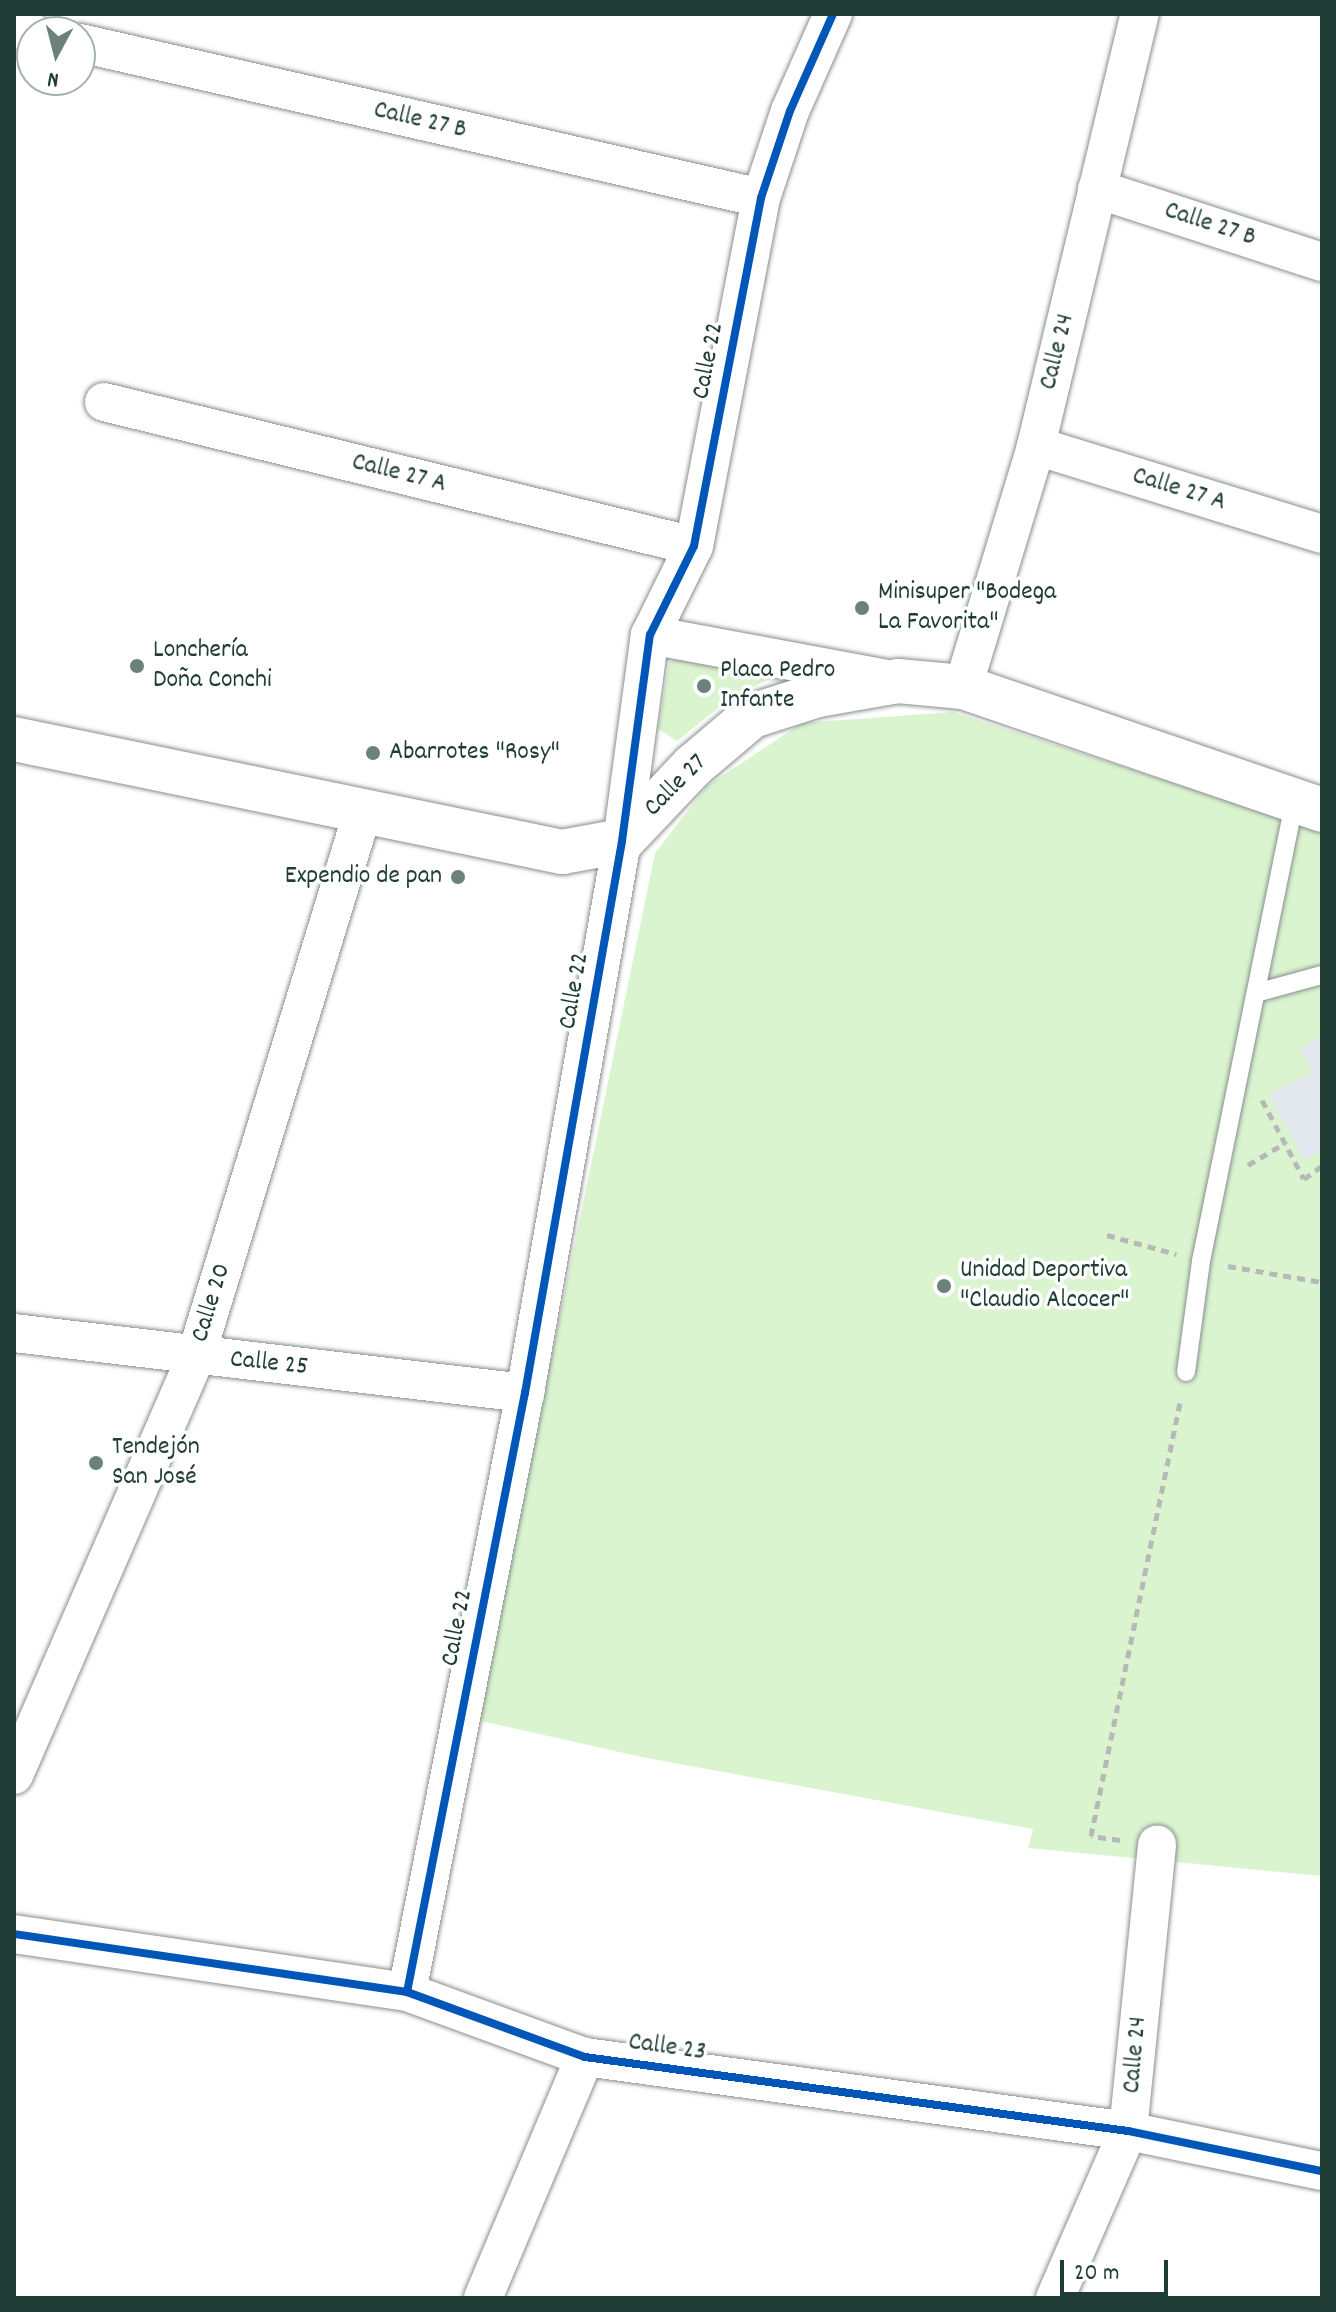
<!DOCTYPE html>
<meta charset="utf-8">
<style>
body{margin:0}
#map{position:relative;width:1336px;height:2312px;overflow:hidden;background:#fff;font-family:Dekko,sans-serif}
div>[style]{position:absolute}
[style*='--x']{left:calc(var(--x)*1px);top:calc(var(--y)*1px);width:calc(var(--w)*1px);rotate:calc(var(--a)*1deg)}
.green>*{inset:0;background:#daf4d0}
.building>*{inset:0;background:#e4e8ef}
.path>*{height:5px;margin-top:-2.5px;transform-origin:0;background:repeating-linear-gradient(90deg,#b6b9b8 0 8px,transparent 0 14px)}
.roads{filter:drop-shadow(0 0 2px #898f8d) drop-shadow(0 0 2px #898f8d)}
.service>*{height:18px;margin:-9px;padding:0 9px;transform-origin:9px;border-radius:9px;background:#fff}
.minor>*{height:38px;margin:-19px;padding:0 19px;transform-origin:19px;border-radius:19px;background:#fff}
.secondary>*{height:44px;margin:-22px;padding:0 22px;transform-origin:22px;border-radius:22px;background:#fff}
.cycleway>*{height:8px;margin:-4px;padding:0 4px;transform-origin:4px;border-radius:4px;background:#0057b8}
.dots>*{width:22px;height:22px;translate:-50% -50%;box-sizing:border-box;border:4px solid #fff;border-radius:50%}
span{translate:-50% -50%;white-space:nowrap;text-align:center;line-height:1.15;-webkit-text-stroke:7px #fff;paint-order:stroke}
.street-label{font-size:26px;color:#1f3d34}
.poi-label{font-size:26px;color:#1f3d34}
.left{translate:0 -50%;text-align:left}
.right{translate:-100% -50%;text-align:right}
.frame{position:absolute;inset:0;border:16px solid #1f3d34;pointer-events:none}
.north{position:absolute;left:16px;top:16px;width:80px;height:80px;box-sizing:border-box;background:#fff;border:2px solid #a5b1ae;border-radius:50%;rotate:187deg;font-size:22px;font-weight:700;line-height:32px;text-align:center;color:#1f3d34}
.north::after{content:'';display:block;margin:auto;width:28px;height:36px;background:#6d817b;clip-path:polygon(50% 0,100% 100%,50% 72%,0 100%)}
.scale{position:absolute;left:1060px;top:2260px;width:108px;height:36px;box-sizing:border-box;border:4px solid #1f3d34;border-top:0;padding-left:10px;font-size:24px;line-height:28px;white-space:nowrap;color:#1f3d34;-webkit-text-stroke:6px #fff;paint-order:stroke}
</style>
<div id="map">
<div class="green">
<i style="clip-path:polygon(681px 653px,783px 673px,733px 696px,677px 741px,658px 729px,669px 663px)"></i>
<i style="clip-path:polygon(953px 712px,1322px 831px,1322px 1876px,1028px 1848px,1033px 1829px,642px 1757px,477px 1720px,655px 853px,707px 786px,802px 723px)"></i>
</div>
<div class="building">
<i style="clip-path:polygon(1322px 1035px,1322px 1151px,1304px 1160px,1269px 1095px,1314px 1072px,1299px 1049px)"></i>
</div>
<div class="path">
<i style="--x:1262;--y:1100;--w:89;--a:62"></i>
<i style="--x:1304;--y:1179;--w:22;--a:-36"></i>
<i style="--x:1248;--y:1165;--w:43;--a:-30.7"></i>
<i style="--x:1107;--y:1235;--w:72;--a:15.4"></i>
<i style="--x:1228;--y:1266;--w:95;--a:9.7"></i>
<i style="--x:1120;--y:1840;--w:29;--a:-172"></i>
<i style="--x:1091;--y:1836;--w:448;--a:-78.4"></i>
</div>
<div class="roads">
<div class="service">
<i style="--x:1256;--y:993;--w:68;--a:-15.3"></i>
<i style="--x:1186;--y:1372;--w:112;--a:-82.3"></i>
<i style="--x:1201;--y:1261;--w:470;--a:-78.5"></i>
</div>
<div class="minor">
<i style="--x:20;--y:30;--w:12;--a:9"></i>
<i style="--x:80;--y:43;--w:698;--a:12.82"></i>
<i style="--x:1097;--y:189;--w:237;--a:18"></i>
<i style="--x:104;--y:402;--w:607;--a:13.72"></i>
<i style="--x:1036;--y:446;--w:299;--a:17.1"></i>
<i style="--x:650;--y:635;--w:241;--a:10.5"></i>
<i style="--x:963;--y:687;--w:252;--a:-73.1"></i>
<i style="--x:1036;--y:446;--w:444;--a:-76.5"></i>
<i style="--x:14;--y:1333;--w:515;--a:6.7"></i>
<i style="--x:14;--y:1775;--w:457;--a:-66.5"></i>
<i style="--x:196;--y:1356;--w:567;--a:-72.97"></i>
<i style="--x:14;--y:1934;--w:397;--a:8.4"></i>
<i style="--x:407;--y:1992;--w:189;--a:20.1"></i>
<i style="--x:585;--y:2057;--w:548;--a:7.76"></i>
<i style="--x:1128;--y:2131;--w:198;--a:11.7"></i>
<i style="--x:407;--y:1992;--w:611;--a:-78.86"></i>
<i style="--x:525;--y:1393;--w:560;--a:-80.03"></i>
<i style="--x:622;--y:841;--w:208;--a:-82.3"></i>
<i style="--x:650;--y:635;--w:99;--a:-63.7"></i>
<i style="--x:694;--y:546;--w:354;--a:-79.1"></i>
<i style="--x:761;--y:198;--w:92;--a:-71.6"></i>
<i style="--x:790;--y:111;--w:106;--a:-66.1"></i>
<i style="--x:483;--y:2298;--w:262;--a:-67.1"></i>
<i style="--x:1055;--y:2298;--w:182;--a:-66.4"></i>
<i style="--x:1128;--y:2131;--w:288;--a:-84.2"></i>
</div>
<div class="secondary">
<i style="--x:14;--y:739;--w:560;--a:11.65"></i>
<i style="--x:562;--y:852;--w:61;--a:-10.4"></i>
<i style="--x:622;--y:841;--w:103;--a:-46.6"></i>
<i style="--x:693;--y:766;--w:77;--a:-40.3"></i>
<i style="--x:752;--y:716;--w:69;--a:-17.7"></i>
<i style="--x:818;--y:695;--w:81;--a:-9.9"></i>
<i style="--x:898;--y:681;--w:65;--a:5.3"></i>
<i style="--x:963;--y:687;--w:379;--a:18.9"></i>
</div>
</div>
<div class="cycleway">
<i style="--x:14;--y:1934;--w:397;--a:8.4"></i>
<i style="--x:407;--y:1992;--w:189;--a:20.1"></i>
<i style="--x:585;--y:2057;--w:548;--a:7.76"></i>
<i style="--x:1128;--y:2131;--w:198;--a:11.7"></i>
<i style="--x:407;--y:1992;--w:611;--a:-78.86"></i>
<i style="--x:525;--y:1393;--w:560;--a:-80.03"></i>
<i style="--x:622;--y:841;--w:208;--a:-82.3"></i>
<i style="--x:650;--y:635;--w:99;--a:-63.7"></i>
<i style="--x:694;--y:546;--w:354;--a:-79.1"></i>
<i style="--x:761;--y:198;--w:92;--a:-71.6"></i>
<i style="--x:790;--y:111;--w:106;--a:-66.1"></i>
</div>
<div class="dots">
<i style="left:862px;top:608px;background:#6d817b"></i>
<i style="left:137px;top:666px;background:#6d817b"></i>
<i style="left:704px;top:686px;background:#6d817b"></i>
<i style="left:373px;top:753px;background:#6d817b"></i>
<i style="left:458px;top:877px;background:#6d817b"></i>
<i style="left:944px;top:1286px;background:#6d817b"></i>
<i style="left:96px;top:1463px;background:#6d817b"></i>
</div>
<div class="street-label">
<span style="left:420px;top:121px;rotate:13deg">Calle 27 B</span>
<span style="left:1210px;top:225px;rotate:18deg">Calle 27 B</span>
<span style="left:1058px;top:352px;rotate:-76deg">Calle 24</span>
<span style="left:709px;top:361px;rotate:-79deg">Calle 22</span>
<span style="left:399px;top:474px;rotate:14deg">Calle 27 A</span>
<span style="left:1179px;top:490px;rotate:17deg">Calle 27 A</span>
<span style="left:676px;top:786px;rotate:-45deg">Calle 27</span>
<span style="left:575px;top:991px;rotate:-80deg">Calle 22</span>
<span style="left:212px;top:1303px;rotate:-73deg">Calle 20</span>
<span style="left:269px;top:1364px;rotate:6deg">Calle 25</span>
<span style="left:458px;top:1628px;rotate:-79deg">Calle 22</span>
<span style="left:667px;top:2048px;rotate:8deg">Calle 23</span>
<span style="left:1136px;top:2055px;rotate:-85deg">Calle 24</span>
</div>
<div class="poi-label">
<span class="left" style="left:878px;top:608px">Minisuper "Bodega<br>La Favorita"</span>
<span class="left" style="left:153px;top:666px">Lonchería<br>Doña Conchi</span>
<span class="left" style="left:720px;top:686px">Placa Pedro<br>Infante</span>
<span class="left" style="left:389px;top:753px">Abarrotes "Rosy"</span>
<span class="right" style="left:442px;top:877px">Expendio de pan</span>
<span class="left" style="left:960px;top:1286px">Unidad Deportiva<br>"Claudio Alcocer"</span>
<span class="left" style="left:112px;top:1463px">Tendejón<br>San José</span>
</div>
<div class="frame"></div>
<div class="north">N</div>
<div class="scale">20 m</div>
</div>
